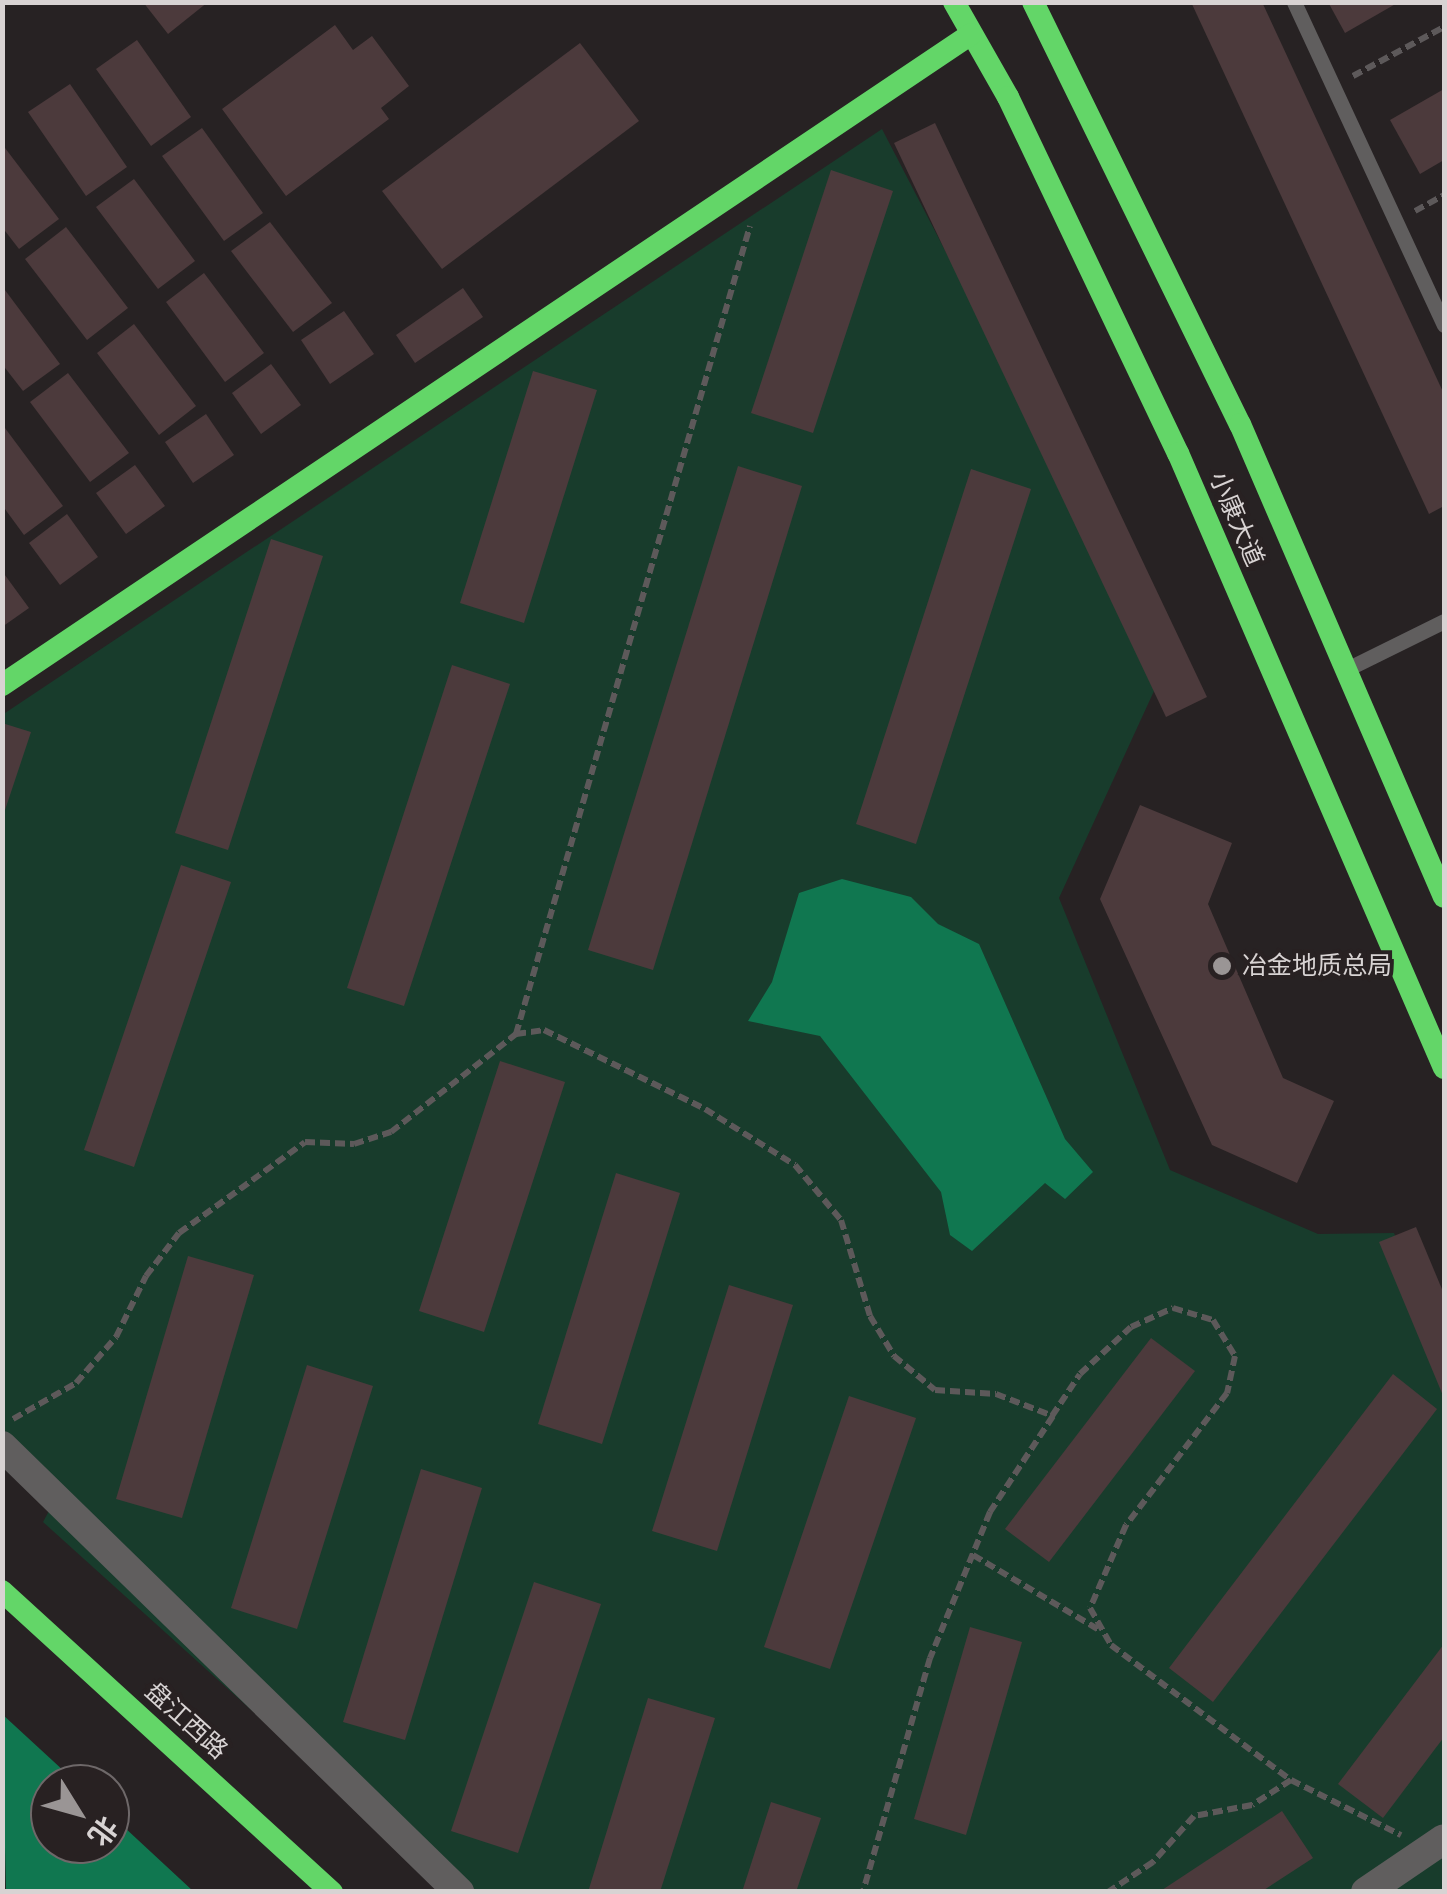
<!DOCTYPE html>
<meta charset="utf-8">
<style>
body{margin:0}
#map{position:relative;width:1447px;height:1894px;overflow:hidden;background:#272223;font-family:"Varela Round","Noto Sans SC",sans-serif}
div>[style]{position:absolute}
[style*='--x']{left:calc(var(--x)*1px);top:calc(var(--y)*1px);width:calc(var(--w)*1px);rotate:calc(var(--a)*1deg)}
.green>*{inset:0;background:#183c2c}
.water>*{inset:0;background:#107750}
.building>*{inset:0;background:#4c3a3c}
.path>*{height:6px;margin-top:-3px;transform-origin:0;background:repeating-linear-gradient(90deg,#5d595a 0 10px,transparent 0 15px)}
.lane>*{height:15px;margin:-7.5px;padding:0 7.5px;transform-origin:7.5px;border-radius:7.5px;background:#605e5e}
.street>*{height:30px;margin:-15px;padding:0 15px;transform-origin:15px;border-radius:15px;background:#605e5e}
.fast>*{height:22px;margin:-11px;padding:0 11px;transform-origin:11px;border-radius:11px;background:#63d668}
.dots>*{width:28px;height:28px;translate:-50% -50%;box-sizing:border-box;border:5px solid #282122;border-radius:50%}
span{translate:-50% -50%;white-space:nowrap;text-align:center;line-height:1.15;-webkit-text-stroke:8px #282122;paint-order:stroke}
.street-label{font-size:25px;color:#d8d3d3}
.poi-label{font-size:25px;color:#d8d3d3}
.left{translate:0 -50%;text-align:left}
.frame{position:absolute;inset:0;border:5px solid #d8d3d3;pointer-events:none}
.north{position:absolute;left:30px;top:1764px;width:100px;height:100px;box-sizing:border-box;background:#282122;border:2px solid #6e6869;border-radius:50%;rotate:127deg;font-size:28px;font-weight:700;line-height:40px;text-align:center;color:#d8d3d3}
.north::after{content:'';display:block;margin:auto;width:35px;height:45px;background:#9a9595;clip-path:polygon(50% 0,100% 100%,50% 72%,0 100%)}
</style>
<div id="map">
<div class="green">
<i style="clip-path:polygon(882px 129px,1099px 547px,1154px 691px,1059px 898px,1170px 1170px,1318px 1234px,1394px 1233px,1444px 1357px,1444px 1891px,452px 1891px,43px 1522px,62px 1487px,3px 1431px,2px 715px)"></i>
</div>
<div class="water">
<i style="clip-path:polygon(842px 879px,911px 897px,938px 924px,979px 944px,1065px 1139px,1093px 1172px,1065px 1199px,1045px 1183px,972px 1251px,950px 1235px,941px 1192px,820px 1036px,748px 1021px,772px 982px,799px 893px)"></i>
<i style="clip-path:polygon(2px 1714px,78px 1784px,50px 1784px,50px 1844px,110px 1844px,110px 1814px,193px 1891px,6px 1891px)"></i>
</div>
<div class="building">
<i style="clip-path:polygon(143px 2px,208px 2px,168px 34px)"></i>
<i style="clip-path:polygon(1191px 2px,1262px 2px,1444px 394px,1444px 506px,1429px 514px)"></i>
<i style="clip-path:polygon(1328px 2px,1399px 2px,1345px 33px)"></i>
<i style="clip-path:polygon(335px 25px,353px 50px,372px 36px,409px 86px,381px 108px,389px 119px,286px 196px,222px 109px)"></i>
<i style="clip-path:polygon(137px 40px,191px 117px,151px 146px,96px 69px)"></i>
<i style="clip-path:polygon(580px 43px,639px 121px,442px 269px,382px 191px)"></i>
<i style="clip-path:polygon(70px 84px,127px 167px,86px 196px,28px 112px)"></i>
<i style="clip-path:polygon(1444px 89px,1444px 160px,1420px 174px,1390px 120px)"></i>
<i style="clip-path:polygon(935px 123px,1207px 697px,1166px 717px,894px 143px)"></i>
<i style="clip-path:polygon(202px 128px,263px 213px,224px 241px,162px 156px)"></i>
<i style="clip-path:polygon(2px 144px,59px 219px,19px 249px,2px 227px)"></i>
<i style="clip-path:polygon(831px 170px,893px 191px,813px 433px,751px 413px)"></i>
<i style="clip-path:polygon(134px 179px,195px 261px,158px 289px,96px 207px)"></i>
<i style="clip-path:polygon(270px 222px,332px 303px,293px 332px,231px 251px)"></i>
<i style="clip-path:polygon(66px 227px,128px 308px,87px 340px,25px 259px)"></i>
<i style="clip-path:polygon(204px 273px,264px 353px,225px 382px,166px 302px)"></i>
<i style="clip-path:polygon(2px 286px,60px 364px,23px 391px,2px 364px)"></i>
<i style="clip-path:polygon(463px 288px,483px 317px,415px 363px,396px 335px)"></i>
<i style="clip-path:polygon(344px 311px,374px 354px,330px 384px,301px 340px)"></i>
<i style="clip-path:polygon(134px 324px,196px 406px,159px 435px,97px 353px)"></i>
<i style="clip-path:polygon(271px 364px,301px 405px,261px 434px,232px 393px)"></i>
<i style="clip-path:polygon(533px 371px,597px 390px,524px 623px,460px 603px)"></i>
<i style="clip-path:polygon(68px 373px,129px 453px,90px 482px,30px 402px)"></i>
<i style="clip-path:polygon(206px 414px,234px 455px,193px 483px,165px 442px)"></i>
<i style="clip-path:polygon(2px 424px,63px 506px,24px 535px,2px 505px)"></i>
<i style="clip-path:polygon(135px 465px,165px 506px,126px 534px,96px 493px)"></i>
<i style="clip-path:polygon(738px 466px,802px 486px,653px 970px,588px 950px)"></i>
<i style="clip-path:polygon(971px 469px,1031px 489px,916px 844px,856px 824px)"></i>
<i style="clip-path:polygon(67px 514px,98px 557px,60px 585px,29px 543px)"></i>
<i style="clip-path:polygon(271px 539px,323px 556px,228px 850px,175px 833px)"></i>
<i style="clip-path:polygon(2px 571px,29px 608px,2px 627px)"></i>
<i style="clip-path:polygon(452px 665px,510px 684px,404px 1006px,347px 988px)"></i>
<i style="clip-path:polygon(2px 723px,31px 732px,3px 816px,2px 816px)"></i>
<i style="clip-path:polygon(1140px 805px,1232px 843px,1208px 904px,1283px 1078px,1334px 1101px,1297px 1183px,1212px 1145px,1100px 899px)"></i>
<i style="clip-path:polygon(181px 865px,231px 882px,134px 1167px,84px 1150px)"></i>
<i style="clip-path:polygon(500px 1061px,565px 1082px,484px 1332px,419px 1311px)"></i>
<i style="clip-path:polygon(616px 1173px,680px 1193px,602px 1444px,538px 1424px)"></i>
<i style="clip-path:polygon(1416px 1227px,1444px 1294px,1444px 1398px,1379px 1242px)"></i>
<i style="clip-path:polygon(188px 1256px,254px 1275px,182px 1518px,116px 1499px)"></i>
<i style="clip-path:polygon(729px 1285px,793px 1305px,717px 1551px,652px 1531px)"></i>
<i style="clip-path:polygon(1151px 1338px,1195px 1371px,1049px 1562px,1005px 1529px)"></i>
<i style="clip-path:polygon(307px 1365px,373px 1386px,297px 1629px,231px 1608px)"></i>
<i style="clip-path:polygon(1393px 1374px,1437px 1409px,1213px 1702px,1169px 1668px)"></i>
<i style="clip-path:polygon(849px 1396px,916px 1418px,830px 1669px,764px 1647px)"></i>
<i style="clip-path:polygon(421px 1469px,482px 1488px,405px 1740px,343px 1722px)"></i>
<i style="clip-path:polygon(534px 1582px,601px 1604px,518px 1853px,451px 1831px)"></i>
<i style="clip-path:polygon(970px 1627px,1022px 1642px,966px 1835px,914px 1819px)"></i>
<i style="clip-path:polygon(1444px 1644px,1444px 1737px,1383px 1818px,1338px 1784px)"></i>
<i style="clip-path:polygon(648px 1698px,715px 1718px,660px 1892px,588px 1892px)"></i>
<i style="clip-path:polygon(771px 1802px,821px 1818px,796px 1892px,742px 1892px)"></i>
<i style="clip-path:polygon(1282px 1811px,1313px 1858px,1261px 1892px,1159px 1892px)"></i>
</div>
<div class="path">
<i style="--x:1353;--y:76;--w:103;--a:-28.3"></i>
<i style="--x:1415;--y:211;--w:33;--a:-29"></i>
<i style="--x:516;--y:1034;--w:841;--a:-73.85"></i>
<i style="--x:1052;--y:1416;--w:50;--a:-56.3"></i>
<i style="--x:1080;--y:1374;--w:69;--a:-42.7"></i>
<i style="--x:1131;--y:1327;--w:46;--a:-24.3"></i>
<i style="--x:1173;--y:1308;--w:42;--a:16.7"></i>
<i style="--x:1213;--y:1320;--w:42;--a:58.6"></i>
<i style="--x:1235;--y:1356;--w:38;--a:102"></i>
<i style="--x:1227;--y:1393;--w:166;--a:127.4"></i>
<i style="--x:1126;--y:1525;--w:90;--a:113.4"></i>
<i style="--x:1090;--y:1608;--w:43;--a:60.4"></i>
<i style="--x:1111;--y:1645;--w:225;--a:36.9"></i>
<i style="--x:1291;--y:1780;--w:46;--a:147.3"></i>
<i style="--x:1252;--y:1805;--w:59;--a:169.3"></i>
<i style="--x:1194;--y:1816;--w:62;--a:131.7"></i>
<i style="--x:1153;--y:1862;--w:54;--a:146.3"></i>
<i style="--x:13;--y:1419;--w:73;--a:-29.7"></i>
<i style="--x:76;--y:1383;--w:61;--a:-49"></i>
<i style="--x:116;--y:1337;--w:68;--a:-63.8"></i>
<i style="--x:146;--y:1276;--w:54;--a:-52.5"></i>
<i style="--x:179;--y:1233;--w:155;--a:-35.8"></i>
<i style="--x:305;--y:1142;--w:49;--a:2.3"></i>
<i style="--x:354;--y:1144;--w:39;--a:-18"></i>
<i style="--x:391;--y:1132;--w:159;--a:-38.1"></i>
<i style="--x:516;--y:1034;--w:28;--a:-8"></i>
<i style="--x:544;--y:1030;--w:179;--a:26.1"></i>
<i style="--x:705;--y:1109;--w:106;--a:31.9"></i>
<i style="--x:795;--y:1165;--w:72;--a:50.1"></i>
<i style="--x:841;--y:1220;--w:100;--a:73.2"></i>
<i style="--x:870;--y:1316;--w:47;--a:59"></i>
<i style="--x:894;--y:1356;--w:53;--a:39.7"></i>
<i style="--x:935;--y:1390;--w:61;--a:3.8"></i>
<i style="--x:996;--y:1394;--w:61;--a:21.1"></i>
<i style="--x:1053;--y:1416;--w:115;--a:123.3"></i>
<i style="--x:990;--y:1512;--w:158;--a:112.3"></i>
<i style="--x:930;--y:1658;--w:243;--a:106"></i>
<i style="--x:973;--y:1555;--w:149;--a:30.7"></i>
<i style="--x:1291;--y:1780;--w:123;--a:26.6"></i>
</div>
<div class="lane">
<i style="--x:1294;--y:2;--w:356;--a:65.1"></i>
<i style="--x:1349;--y:668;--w:106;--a:-26.3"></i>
</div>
<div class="street">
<i style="--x:2;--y:1446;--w:639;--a:44.3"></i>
<i style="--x:1366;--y:1892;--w:94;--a:-34.2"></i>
</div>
<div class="fast">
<i style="--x:954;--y:2;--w:109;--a:60.4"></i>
<i style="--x:1008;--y:97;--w:395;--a:64.5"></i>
<i style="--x:1178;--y:453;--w:670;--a:66.61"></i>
<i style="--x:1033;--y:2;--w:470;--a:63.9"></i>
<i style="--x:1240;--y:424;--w:515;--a:66.67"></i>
<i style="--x:2;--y:685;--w:1167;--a:-33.89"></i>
<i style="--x:2;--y:1591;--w:447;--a:42.4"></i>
</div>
<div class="dots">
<i style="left:1222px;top:966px;background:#9a9595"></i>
</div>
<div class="street-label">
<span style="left:1236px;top:519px;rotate:67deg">小康大道</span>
<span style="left:186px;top:1721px;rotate:42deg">盘江西路</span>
</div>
<div class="poi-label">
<span class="left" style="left:1242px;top:966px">冶金地质总局</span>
</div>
<div class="frame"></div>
<div class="north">北</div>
</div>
